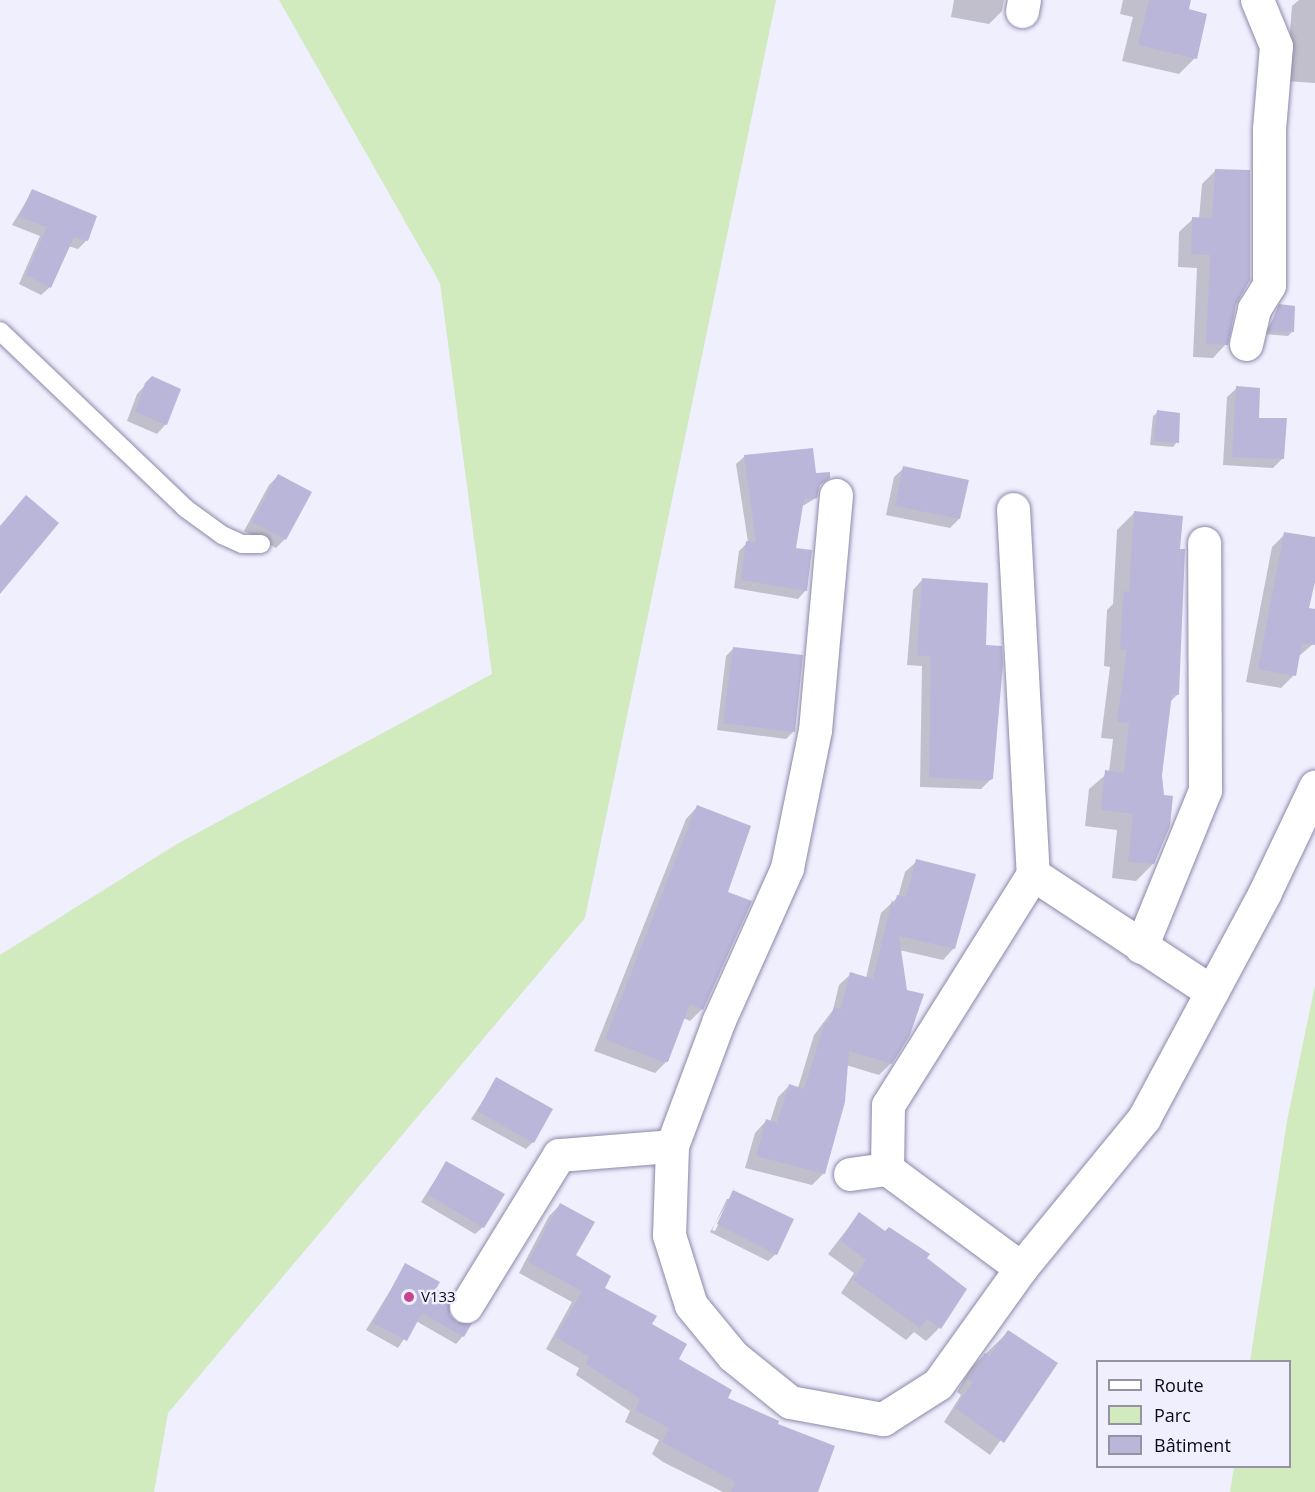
<!DOCTYPE html>
<meta charset="utf-8">
<style>
body{margin:0}
#map{position:relative;width:1315px;height:1492px;overflow:hidden;background:#f0effe;font-family:"Open Sans",sans-serif}
div>[style]{position:absolute}
[style*='--x']{left:calc(var(--x)*1px);top:calc(var(--y)*1px);width:calc(var(--w)*1px);rotate:calc(var(--a)*1deg)}
.green>*{inset:0;background:#d1eabe}
.shadow>*{inset:0;background:#0003}
.building>*{inset:0;background:#bab6d9}
.roads{filter:drop-shadow(0 0 2px #8c88a9) drop-shadow(0 0 2px #8c88a9)}
.service>*{height:18px;margin:-9px;padding:0 9px;transform-origin:9px;border-radius:9px;background:#fff}
.minor>*{height:33px;margin:-16.5px;padding:0 16.5px;transform-origin:16.5px;border-radius:16.5px;background:#fff}
.dots>*{width:16px;height:16px;translate:-50% -50%;box-sizing:border-box;border:3px solid #f0effe;border-radius:50%}
span{translate:-50% -50%;white-space:nowrap;text-align:center;line-height:1.15;-webkit-text-stroke:4.5px #f0effe;paint-order:stroke}
.poi-label{font-size:15px;color:#0c0a16}
.left{translate:0 -50%;text-align:left}
.legend{position:absolute;left:1096px;top:1360px;width:195px;height:108px;box-sizing:border-box;background:#f0effe;border:2px solid #9593a1;margin:0;padding:8px 10px;list-style:none;font-size:18px;color:#0c0a16}
.legend li{display:flex;align-items:center;gap:12px;height:30px}
.legend b{width:30px;border:2px solid #9593a1}
</style>
<div id="map">
<div class="green">
<i style="clip-path:polygon(279px 0,776px 0,585px 918px,168px 1413px,154px 1492px,0 1492px,0 955px,177px 844px,492px 674px,440px 283px)"></i>
<i style="clip-path:polygon(1315px 985px,1315px 1492px,1230px 1492px,1234px 1467px,1290px 1466px,1290px 1362px,1250px 1361px,1287px 1121px)"></i>
</div>
<div class="shadow">
<i style="clip-path:polygon(954px 0,1004px 0,1002px 11px,989px 24px,951px 17px)"></i>
<i style="clip-path:polygon(1123px 0,1189px 0,1187px 11px,1195px 58px,1179px 74px,1122px 61px,1133px 17px,1120px 14px)"></i>
<i style="clip-path:polygon(1299px 0,1315px 0,1315px 83px,1286px 81px,1292px 6px)"></i>
<i style="clip-path:polygon(1215px 171px,1234px 304px,1226px 344px,1213px 358px,1193px 357px,1197px 268px,1178px 267px,1179px 232px,1193px 219px,1199px 219px,1202px 184px)"></i>
<i style="clip-path:polygon(33px 190px,95px 217px,86px 241px,78px 249px,68px 246px,50px 287px,41px 295px,19px 284px,40px 236px,12px 225px)"></i>
<i style="clip-path:polygon(1280px 306px,1292px 332px,1288px 336px,1265px 334px)"></i>
<i style="clip-path:polygon(152px 378px,166px 424px,157px 434px,127px 421px,137px 394px)"></i>
<i style="clip-path:polygon(1237px 388px,1283px 458px,1273px 468px,1223px 465px,1227px 397px)"></i>
<i style="clip-path:polygon(1158px 412px,1177px 442px,1173px 447px,1150px 445px,1153px 416px)"></i>
<i style="clip-path:polygon(745px 456px,829px 477px,818px 487px,816px 498px,801px 507px,794px 550px,806px 590px,798px 599px,734px 588px,739px 551px,748px 542px,736px 464px)"></i>
<i style="clip-path:polygon(904px 468px,959px 519px,950px 528px,886px 515px,894px 477px)"></i>
<i style="clip-path:polygon(278px 476px,285px 539px,276px 548px,244px 531px,269px 485px)"></i>
<i style="clip-path:polygon(1134px 513px,1178px 550px,1177px 695px,1169px 703px,1153px 864px,1136px 881px,1112px 878px,1117px 830px,1085px 826px,1089px 789px,1109px 772px,1113px 739px,1101px 738px,1110px 667px,1104px 666px,1107px 610px,1113px 604px,1117px 530px)"></i>
<i style="clip-path:polygon(1285px 534px,1315px 538px,1315px 575px,1307px 609px,1315px 611px,1315px 630px,1313px 644px,1298px 657px,1294px 675px,1281px 688px,1246px 682px,1272px 547px)"></i>
<i style="clip-path:polygon(923px 579px,985px 646px,991px 779px,981px 789px,920px 787px,922px 666px,907px 665px,913px 590px)"></i>
<i style="clip-path:polygon(734px 648px,794px 731px,786px 739px,717px 730px,726px 656px)"></i>
<i style="clip-path:polygon(697px 807px,726px 893px,702px 1009px,690px 1021px,683px 1018px,666px 1062px,655px 1073px,594px 1051px,686px 819px)"></i>
<i style="clip-path:polygon(917px 861px,954px 948px,943px 960px,899px 950px,891px 1063px,879px 1075px,846px 1065px,824px 1173px,812px 1185px,745px 1168px,755px 1133px,766px 1121px,770px 1122px,778px 1097px,789px 1086px,798px 1088px,814px 1035px,833px 1010px,839px 985px,851px 974px,866px 978px,881px 913px,898px 897px,905px 872px)"></i>
<i style="clip-path:polygon(497px 1079px,533px 1142px,526px 1149px,471px 1119px)"></i>
<i style="clip-path:polygon(446px 1163px,483px 1227px,475px 1234px,421px 1202px)"></i>
<i style="clip-path:polygon(evenodd,734px 1192px,776px 1254px,768px 1261px,710px 1232px,734px 1192px,727px 1199px,731px 1199px,715px 1231px,712px 1230px,727px 1199px)"></i>
<i style="clip-path:polygon(560px 1205px,574px 1256px,603px 1289px,650px 1325px,677px 1360px,726px 1399px,776px 1424px,815px 1492px,723px 1492px,663px 1462px,652px 1454px,659px 1440px,625px 1422px,630px 1411px,576px 1375px,579px 1368px,546px 1349px,572px 1302px,519px 1273px,549px 1216px)"></i>
<i style="clip-path:polygon(859px 1214px,924px 1259px,939px 1328px,926px 1341px,914px 1332px,906px 1340px,841px 1293px,854px 1273px,828px 1254px)"></i>
<i style="clip-path:polygon(406px 1265px,434px 1290px,463px 1336px,456px 1344px,416px 1321px,398px 1348px,366px 1330px)"></i>
<i style="clip-path:polygon(1008px 1332px,1056px 1363px,990px 1455px,944px 1422px,961px 1395px,957px 1392px,972px 1367px)"></i>
</div>
<div class="building">
<i style="clip-path:polygon(1149px 0,1191px 0,1189px 9px,1207px 14px,1197px 59px,1138px 45px)"></i>
<i style="clip-path:polygon(1215px 169px,1250px 170px,1250px 280px,1236px 305px,1228px 345px,1206px 344px,1210px 255px,1191px 254px,1192px 217px,1212px 218px)"></i>
<i style="clip-path:polygon(32px 189px,97px 216px,88px 241px,74px 237px,51px 288px,26px 275px,47px 227px,19px 217px)"></i>
<i style="clip-path:polygon(1279px 304px,1295px 306px,1294px 332px,1268px 331px)"></i>
<i style="clip-path:polygon(152px 376px,181px 389px,167px 425px,135px 412px,145px 383px)"></i>
<i style="clip-path:polygon(1236px 386px,1260px 388px,1259px 418px,1287px 418px,1284px 459px,1232px 457px)"></i>
<i style="clip-path:polygon(1157px 410px,1180px 413px,1179px 443px,1154px 441px)"></i>
<i style="clip-path:polygon(813px 448px,816px 473px,830px 472px,830px 478px,820px 485px,817px 498px,804px 499px,796px 548px,812px 550px,807px 591px,741px 580px,746px 541px,756px 542px,744px 455px)"></i>
<i style="clip-path:polygon(903px 466px,969px 480px,960px 519px,895px 506px)"></i>
<i style="clip-path:polygon(278px 474px,312px 492px,286px 540px,252px 522px)"></i>
<i style="clip-path:polygon(26px 495px,59px 523px,0 594px,0 526px)"></i>
<i style="clip-path:polygon(1134px 511px,1183px 516px,1180px 549px,1185px 549px,1179px 695px,1172px 694px,1162px 775px,1164px 795px,1173px 796px,1170px 826px,1154px 864px,1128px 862px,1133px 814px,1101px 810px,1105px 770px,1124px 773px,1129px 723px,1117px 722px,1127px 650px,1120px 649px,1122px 611px,1124px 591px,1129px 592px)"></i>
<i style="clip-path:polygon(1284px 532px,1315px 537px,1315px 582px,1309px 608px,1315px 609px,1315px 645px,1302px 643px,1296px 676px,1258px 669px)"></i>
<i style="clip-path:polygon(922px 578px,988px 583px,986px 645px,1002px 646px,1003px 664px,993px 779px,987px 781px,929px 777px,931px 657px,917px 655px)"></i>
<i style="clip-path:polygon(733px 647px,803px 655px,795px 732px,723px 723px)"></i>
<i style="clip-path:polygon(697px 805px,751px 826px,728px 892px,752px 901px,703px 1010px,690px 1004px,668px 1062px,663px 1062px,605px 1039px)"></i>
<i style="clip-path:polygon(916px 859px,976px 874px,955px 949px,899px 936px,907px 990px,924px 994px,910px 1035px,892px 1064px,849px 1051px,845px 1102px,825px 1174px,756px 1156px,766px 1119px,777px 1123px,789px 1084px,804px 1089px,825px 1022px,828px 1023px,834px 1007px,841px 1009px,850px 972px,873px 979px,892px 900px,894px 907px,897px 895px,906px 897px)"></i>
<i style="clip-path:polygon(496px 1077px,553px 1109px,534px 1143px,477px 1111px)"></i>
<i style="clip-path:polygon(446px 1161px,505px 1194px,484px 1228px,427px 1194px)"></i>
<i style="clip-path:polygon(733px 1190px,794px 1219px,777px 1255px,717px 1224px)"></i>
<i style="clip-path:polygon(560px 1203px,595px 1222px,576px 1255px,611px 1276px,605px 1288px,657px 1316px,652px 1324px,687px 1344px,679px 1359px,732px 1390px,728px 1398px,779px 1421px,778px 1424px,835px 1446px,818px 1492px,731px 1492px,735px 1482px,662px 1442px,669px 1428px,635px 1410px,640px 1399px,586px 1364px,589px 1357px,556px 1337px,582px 1291px,528px 1262px)"></i>
<i style="clip-path:polygon(859px 1212px,885px 1231px,889px 1227px,930px 1254px,927px 1258px,967px 1289px,941px 1329px,927px 1319px,920px 1328px,853px 1280px,866px 1260px,840px 1240px)"></i>
<i style="clip-path:polygon(405px 1263px,440px 1282px,436px 1289px,450px 1297px,450px 1315px,457px 1322px,472px 1323px,464px 1337px,422px 1313px,407px 1341px,373px 1323px)"></i>
<i style="clip-path:polygon(1008px 1330px,1058px 1363px,1004px 1443px,955px 1408px,973px 1382px,968px 1379px,985px 1353px,989px 1357px)"></i>
</div>
<div class="roads">
<div class="service">
<i style="--x:0;--y:331;--w:256;--a:43.7"></i>
<i style="--x:185;--y:508;--w:46;--a:36.1"></i>
<i style="--x:222;--y:535;--w:22;--a:24"></i>
<i style="--x:242;--y:544;--w:19;--a:0"></i>
</div>
<div class="minor">
<i style="--x:1022;--y:11;--w:11;--a:-80"></i>
<i style="--x:1246;--y:344;--w:36;--a:-77"></i>
<i style="--x:1254;--y:309;--w:28;--a:-58"></i>
<i style="--x:1269;--y:285;--w:156;--a:-90"></i>
<i style="--x:1269;--y:129;--w:83;--a:-85.2"></i>
<i style="--x:1276;--y:46;--w:50;--a:-112.4"></i>
<i style="--x:836;--y:495;--w:236;--a:95.1"></i>
<i style="--x:815;--y:730;--w:141;--a:101.5"></i>
<i style="--x:787;--y:868;--w:167;--a:114.1"></i>
<i style="--x:719;--y:1020;--w:134;--a:110.5"></i>
<i style="--x:672;--y:1146;--w:89;--a:91.9"></i>
<i style="--x:669;--y:1235;--w:73;--a:72.6"></i>
<i style="--x:691;--y:1305;--w:66;--a:50.5"></i>
<i style="--x:733;--y:1356;--w:73;--a:38.9"></i>
<i style="--x:790;--y:1402;--w:95;--a:10.4"></i>
<i style="--x:883;--y:1419;--w:65;--a:-32.5"></i>
<i style="--x:938;--y:1384;--w:143;--a:-54.4"></i>
<i style="--x:1021;--y:1268;--w:194;--a:-50.6"></i>
<i style="--x:1144;--y:1118;--w:254;--a:-61.8"></i>
<i style="--x:1264;--y:894;--w:119;--a:-64.5"></i>
<i style="--x:1013;--y:509;--w:366;--a:86.9"></i>
<i style="--x:1141;--y:947;--w:170;--a:-67.8"></i>
<i style="--x:1205;--y:790;--w:247;--a:-90.2"></i>
<i style="--x:850;--y:1174;--w:37;--a:-8"></i>
<i style="--x:1021;--y:1268;--w:167;--a:-143.5"></i>
<i style="--x:887;--y:1169;--w:64;--a:-89.1"></i>
<i style="--x:888;--y:1105;--w:273;--a:-57.9"></i>
<i style="--x:1033;--y:874;--w:214;--a:33.4"></i>
<i style="--x:466;--y:1306;--w:177;--a:-58.4"></i>
<i style="--x:559;--y:1155;--w:113;--a:-4.6"></i>
</div>
</div>
<div class="dots">
<i style="left:409px;top:1297px;background:#c44591"></i>
</div>
<div class="poi-label">
<span class="left" style="left:421px;top:1297px">V133</span>
</div>
<ul class="legend">
<li><b style="height:8px;background:#fff"></b>Route</li>
<li><b style="height:16px;background:#d1eabe"></b>Parc</li>
<li><b style="height:16px;background:#bab6d9"></b>Bâtiment</li>
</ul>
</div>
